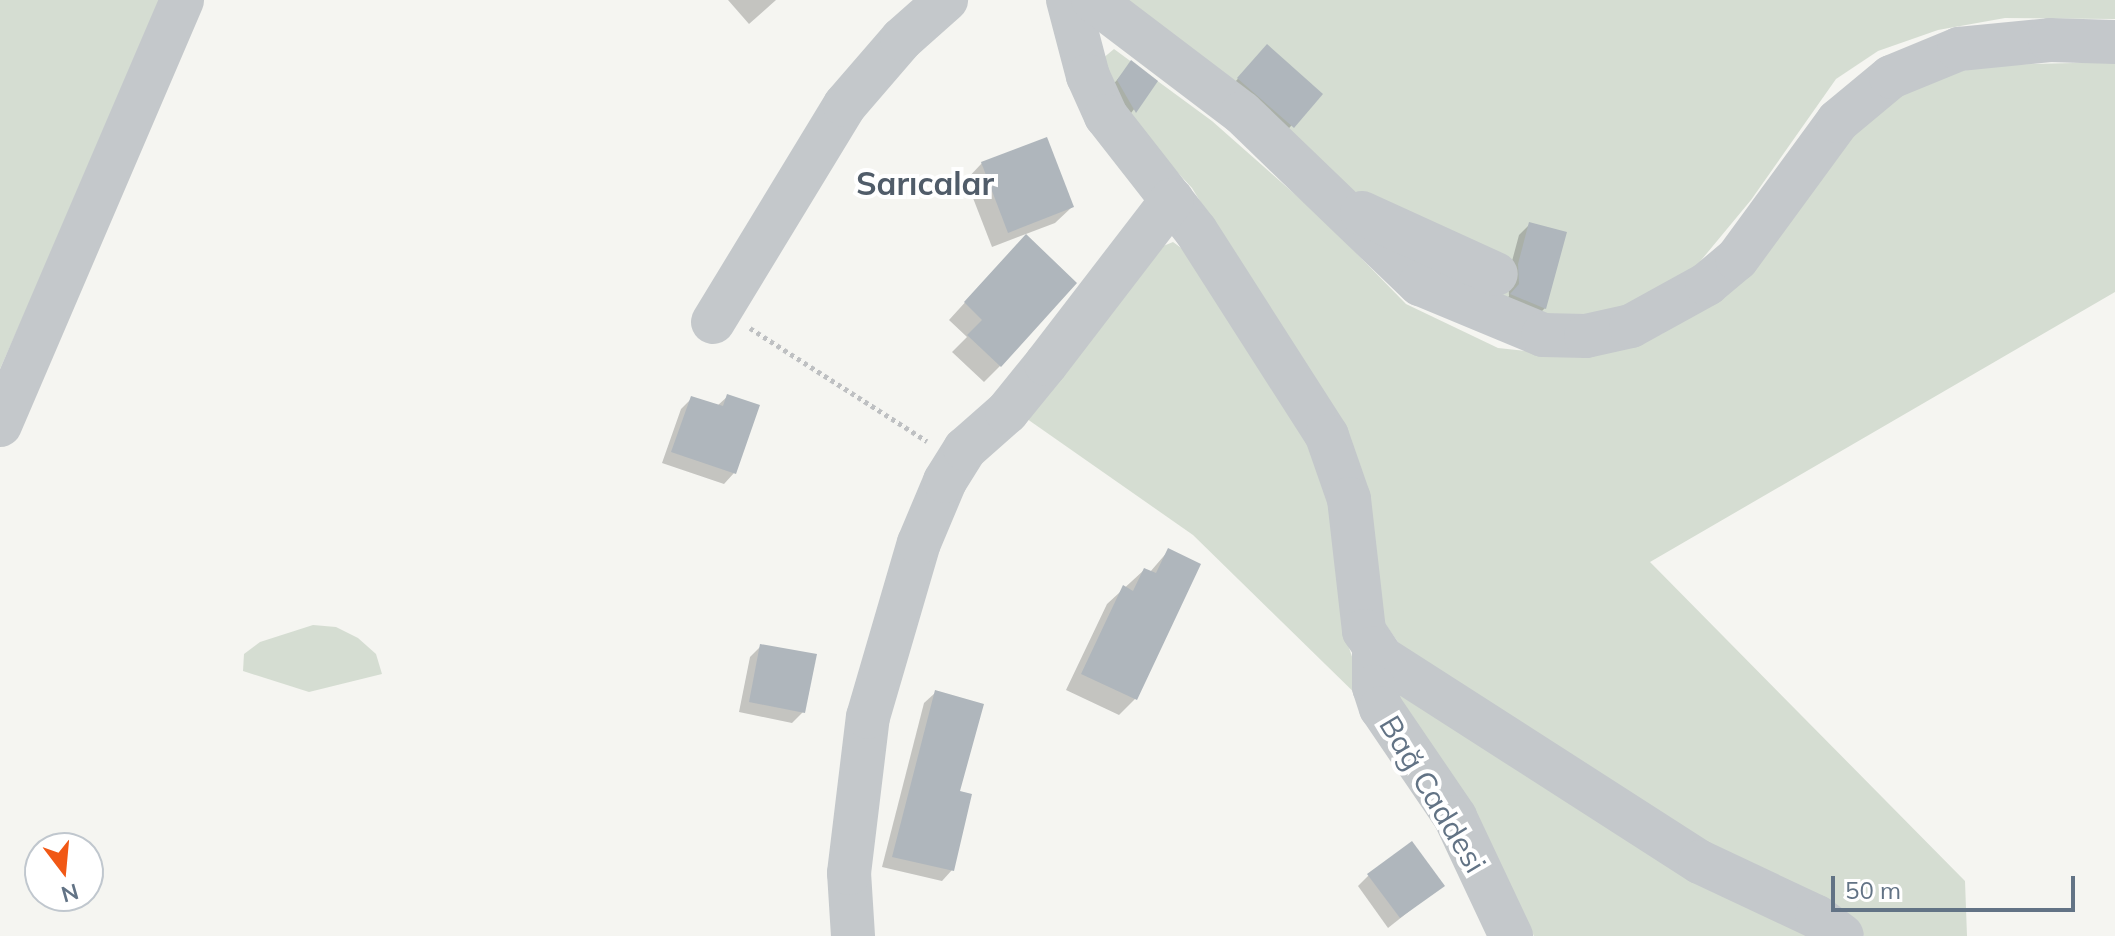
<!DOCTYPE html>
<meta charset="utf-8">
<style>
body{margin:0}
#map{position:relative;width:2115px;height:936px;overflow:hidden;background:#f5f5f1;font-family:Mulish,sans-serif}
div>[style]{position:absolute}
[style*='--x']{left:calc(var(--x)*1px);top:calc(var(--y)*1px);width:calc(var(--w)*1px);rotate:calc(var(--a)*1deg)}
.green>*{inset:0;background:#d5ddd2}
.shadow>*{inset:0;background:#0003}
.building>*{inset:0;background:#afb6bc}
.path>*{height:5px;margin-top:-2.5px;transform-origin:0;background:repeating-linear-gradient(90deg,#bec0c2 0 4px,transparent 0 8px)}
.minor>*{height:44px;margin:-22px;padding:0 22px;transform-origin:22px;border-radius:22px;background:#c4c8cb}
span{translate:-50% -50%;white-space:nowrap;text-align:center;line-height:1.15;-webkit-text-stroke:8px #fff;paint-order:stroke}
.street-label{font-size:30px;color:#627385}
.neighbourhood-label{font-size:32px;color:#505c69;font-weight:700}
.north{position:absolute;left:24px;top:832px;width:80px;height:80px;box-sizing:border-box;background:#fff;border:2px solid #c0c7ce;border-radius:50%;rotate:164deg;font-size:22px;font-weight:700;line-height:32px;text-align:center;color:#627385}
.north::after{content:'';display:block;margin:auto;width:28px;height:36px;background:#f15815;clip-path:polygon(50% 0,100% 100%,50% 72%,0 100%)}
.scale{position:absolute;left:1831px;top:876px;width:244px;height:36px;box-sizing:border-box;border:4px solid #627385;border-top:0;padding-left:10px;font-size:24px;line-height:28px;white-space:nowrap;color:#627385;-webkit-text-stroke:6px #fff;paint-order:stroke}
</style>
<div id="map">
<div class="green">
<i style="clip-path:polygon(0 0,164px 0,0 369px)"></i>
<i style="clip-path:polygon(1126px 0,2115px 0,2115px 19px,2005px 18px,1938px 30px,1878px 51px,1836px 79px,1751px 200px,1693px 270px,1642px 302px,1560px 321px,1482px 299px)"></i>
<i style="clip-path:polygon(1114px 49px,1212px 121px,1323px 219px,1406px 304px,1498px 348px,1526px 351px,1662px 334px,1857px 119px,1936px 77px,1989px 65px,2115px 62px,2115px 292px,1650px 562px,1965px 881px,1967px 936px,1864px 936px,1858px 927px,1700px 845px,1403px 649px,1383px 621px,1348px 444px,1192px 188px,1130px 121px,1102px 59px)"></i>
<i style="clip-path:polygon(1173px 242px,1191px 255px,1315px 448px,1335px 522px,1344px 633px,1369px 707px,1193px 535px,1020px 414px,1151px 251px)"></i>
<i style="clip-path:polygon(313px 625px,336px 627px,358px 638px,376px 654px,382px 674px,309px 692px,243px 671px,244px 654px,260px 642px)"></i>
<i style="clip-path:polygon(1398px 687px,1824px 936px,1534px 936px,1460px 802px,1403px 725px)"></i>
</div>
<div class="shadow">
<i style="clip-path:polygon(728px 0,776px 0,749px 24px)"></i>
<i style="clip-path:polygon(1256px 58px,1320px 94px,1281px 137px,1228px 90px)"></i>
<i style="clip-path:polygon(1131px 63px,1156px 81px,1124px 122px,1107px 92px)"></i>
<i style="clip-path:polygon(982px 163px,1072px 207px,1055px 223px,992px 247px,966px 180px)"></i>
<i style="clip-path:polygon(1530px 224px,1545px 308px,1534px 319px,1501px 306px,1509px 296px,1508px 276px,1519px 235px)"></i>
<i style="clip-path:polygon(1010px 253px,1000px 366px,984px 382px,952px 352px,967px 337px,949px 320px)"></i>
<i style="clip-path:polygon(728px 396px,734px 473px,724px 484px,662px 463px,681px 409px,692px 398px,717px 406px)"></i>
<i style="clip-path:polygon(1169px 550px,1135px 699px,1119px 715px,1066px 690px,1107px 604px,1144px 570px,1150px 572px)"></i>
<i style="clip-path:polygon(761px 646px,803px 712px,792px 723px,739px 712px,750px 657px)"></i>
<i style="clip-path:polygon(935px 693px,957px 793px,952px 870px,942px 881px,882px 867px,924px 703px)"></i>
<i style="clip-path:polygon(1369px 875px,1442px 885px,1388px 928px,1358px 886px)"></i>
</div>
<div class="building">
<i style="clip-path:polygon(1267px 44px,1323px 94px,1294px 128px,1237px 78px)"></i>
<i style="clip-path:polygon(1131px 60px,1158px 81px,1136px 113px,1117px 80px)"></i>
<i style="clip-path:polygon(1047px 137px,1074px 207px,1008px 233px,981px 162px)"></i>
<i style="clip-path:polygon(1529px 222px,1567px 232px,1546px 309px,1510px 294px,1519px 284px,1518px 264px)"></i>
<i style="clip-path:polygon(1026px 234px,1077px 283px,1001px 367px,967px 335px,982px 320px,964px 302px)"></i>
<i style="clip-path:polygon(727px 394px,760px 405px,736px 474px,671px 452px,691px 396px,723px 406px)"></i>
<i style="clip-path:polygon(1168px 548px,1201px 564px,1137px 700px,1081px 674px,1123px 585px,1133px 591px,1144px 568px,1156px 573px)"></i>
<i style="clip-path:polygon(760px 644px,817px 654px,805px 713px,749px 702px)"></i>
<i style="clip-path:polygon(935px 690px,984px 704px,960px 791px,972px 794px,954px 871px,892px 857px)"></i>
<i style="clip-path:polygon(1412px 841px,1445px 886px,1400px 918px,1367px 874px)"></i>
</div>
<div class="path">
<i style="--x:750;--y:328;--w:210;--a:32.6"></i>
</div>
<div class="minor">
<i style="--x:1068;--y:0;--w:79;--a:75.3"></i>
<i style="--x:1088;--y:76;--w:44;--a:65.8"></i>
<i style="--x:1106;--y:116;--w:146;--a:52"></i>
<i style="--x:1196;--y:231;--w:243;--a:57.4"></i>
<i style="--x:1327;--y:436;--w:67;--a:70.8"></i>
<i style="--x:1349;--y:499;--w:133;--a:83.5"></i>
<i style="--x:1364;--y:631;--w:32;--a:56"></i>
<i style="--x:1382;--y:658;--w:378;--a:32.7"></i>
<i style="--x:1700;--y:862;--w:129;--a:25.2"></i>
<i style="--x:1817;--y:917;--w:31;--a:37"></i>
<i style="--x:1093;--y:0;--w:187;--a:37.2"></i>
<i style="--x:1242;--y:113;--w:247;--a:43.9"></i>
<i style="--x:1420;--y:284;--w:133;--a:22.5"></i>
<i style="--x:1543;--y:335;--w:43;--a:1.3"></i>
<i style="--x:1586;--y:336;--w:46;--a:-12.5"></i>
<i style="--x:1631;--y:326;--w:87;--a:-28.9"></i>
<i style="--x:1707;--y:284;--w:39;--a:-40"></i>
<i style="--x:1737;--y:259;--w:171;--a:-53.8"></i>
<i style="--x:1838;--y:121;--w:69;--a:-39.7"></i>
<i style="--x:1891;--y:77;--w:74;--a:-22.4"></i>
<i style="--x:1959;--y:49;--w:91;--a:-5.6"></i>
<i style="--x:2050;--y:40;--w:65;--a:1.8"></i>
<i style="--x:1362;--y:213;--w:147;--a:24.5"></i>
<i style="--x:713;--y:322;--w:254;--a:-58.7"></i>
<i style="--x:845;--y:105;--w:87;--a:-49.2"></i>
<i style="--x:902;--y:39;--w:59;--a:-41.6"></i>
<i style="--x:0;--y:425;--w:462;--a:-66.8"></i>
<i style="--x:1374;--y:648;--w:39;--a:90"></i>
<i style="--x:1374;--y:687;--w:22;--a:72"></i>
<i style="--x:1381;--y:708;--w:132;--a:55.8"></i>
<i style="--x:1455;--y:817;--w:132;--a:64.8"></i>
<i style="--x:853;--y:936;--w:63;--a:-93.6"></i>
<i style="--x:849;--y:873;--w:157;--a:-83.1"></i>
<i style="--x:868;--y:717;--w:181;--a:-73.7"></i>
<i style="--x:919;--y:543;--w:67;--a:-67.2"></i>
<i style="--x:945;--y:481;--w:38;--a:-58"></i>
<i style="--x:965;--y:449;--w:56;--a:-41.4"></i>
<i style="--x:1007;--y:412;--w:62;--a:-50.9"></i>
<i style="--x:1046;--y:364;--w:207;--a:-52.5"></i>
</div>
<div class="street-label">
<span style="left:1433px;top:794px;rotate:59deg">Bağ Caddesi</span>
</div>
<div class="neighbourhood-label">
<span style="left:925px;top:183px">Sarıcalar</span>
</div>
<div class="north">N</div>
<div class="scale">50 m</div>
</div>
